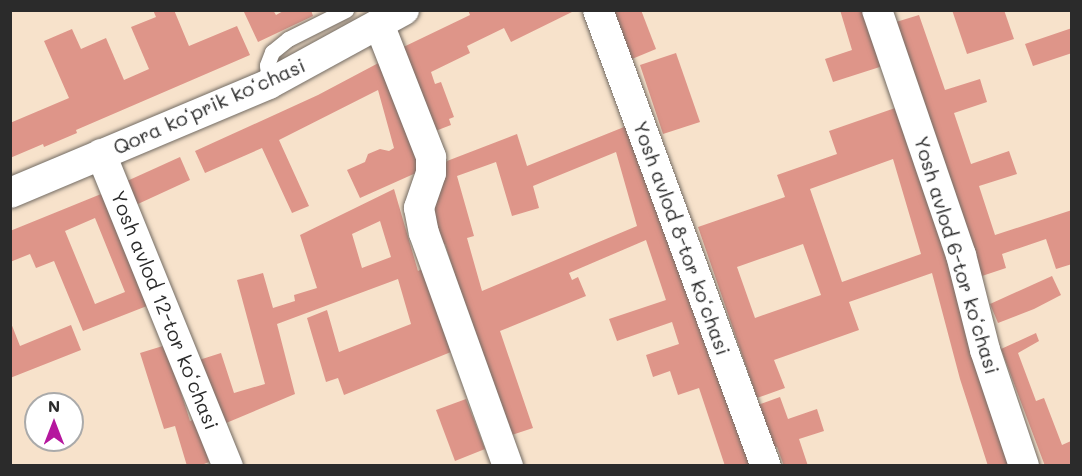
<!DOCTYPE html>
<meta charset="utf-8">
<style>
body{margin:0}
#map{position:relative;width:1082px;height:476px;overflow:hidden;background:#f7e2cb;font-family:Mali,sans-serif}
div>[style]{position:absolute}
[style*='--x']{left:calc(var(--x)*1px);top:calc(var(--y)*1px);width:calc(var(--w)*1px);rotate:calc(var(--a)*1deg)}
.building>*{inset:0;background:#de9589}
.roads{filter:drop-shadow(0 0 2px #726b63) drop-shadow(0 0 2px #726b63)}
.service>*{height:15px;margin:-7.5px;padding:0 7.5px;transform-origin:7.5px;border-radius:7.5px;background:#fff}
.minor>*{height:30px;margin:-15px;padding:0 15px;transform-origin:15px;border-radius:15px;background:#fff}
span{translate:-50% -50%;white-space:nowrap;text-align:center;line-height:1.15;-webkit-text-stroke:6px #fff;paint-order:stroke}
.street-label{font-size:20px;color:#2b2b2b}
.frame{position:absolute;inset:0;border:12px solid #2b2b2b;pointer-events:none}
.north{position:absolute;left:24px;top:392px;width:60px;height:60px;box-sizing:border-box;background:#fff;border:2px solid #aaa;border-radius:50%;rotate:0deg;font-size:16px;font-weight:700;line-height:24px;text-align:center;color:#2b2b2b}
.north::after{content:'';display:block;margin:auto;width:21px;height:27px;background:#b5179e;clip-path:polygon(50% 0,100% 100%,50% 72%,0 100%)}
</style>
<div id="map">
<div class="building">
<i style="clip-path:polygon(153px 10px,174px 10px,189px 46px,237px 26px,250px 55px,76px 130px,77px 133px,44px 147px,43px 144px,10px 158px,10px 123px,69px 98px,44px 41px,72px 29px,81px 49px,106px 38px,124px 80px,149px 69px,131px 27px,156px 17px)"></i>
<i style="clip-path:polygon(247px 10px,273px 10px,276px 15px,285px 10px,311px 10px,313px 16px,258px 42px,244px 12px)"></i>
<i style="clip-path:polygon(468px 10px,576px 10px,511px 42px,504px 28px,467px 46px,470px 53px,431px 72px,435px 84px,441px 82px,454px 117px,449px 119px,451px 125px,425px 135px,393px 52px,470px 15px)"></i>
<i style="clip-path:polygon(613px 10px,641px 10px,656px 49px,632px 59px)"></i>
<i style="clip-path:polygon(840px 10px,869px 10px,886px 65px,833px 82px,825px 59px,852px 50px)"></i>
<i style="clip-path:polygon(952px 10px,1004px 10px,1014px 39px,967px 54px)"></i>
<i style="clip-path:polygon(919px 15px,945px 90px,980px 79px,987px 102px,954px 113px,971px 164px,1009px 151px,1017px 174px,979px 186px,995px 235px,1072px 210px,1072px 264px,1056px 269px,1046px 239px,1002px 254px,1006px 268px,982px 276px,896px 22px)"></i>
<i style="clip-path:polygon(1072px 28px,1072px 53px,1033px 66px,1025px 44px)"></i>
<i style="clip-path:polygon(676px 53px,700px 122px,663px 134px,640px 65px)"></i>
<i style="clip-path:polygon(386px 59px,427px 168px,360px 198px,347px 170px,365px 162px,368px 154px,380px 149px,389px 151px,394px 148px,378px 90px,279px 140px,309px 206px,292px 213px,262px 148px,205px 173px,195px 151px,318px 95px)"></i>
<i style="clip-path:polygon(evenodd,898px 107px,1012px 466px,988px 466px,960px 379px,932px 273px,849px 302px,859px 330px,774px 360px,785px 388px,757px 398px,698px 227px,785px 197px,777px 175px,837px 154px,829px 131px,898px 107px,893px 159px,921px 254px,842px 282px,810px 189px,893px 159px,898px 107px,803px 244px,821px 295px,755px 318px,737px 267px,803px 244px)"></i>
<i style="clip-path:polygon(evenodd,629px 125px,662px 215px,710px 358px,716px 356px,752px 466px,725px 466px,699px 388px,678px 395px,670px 371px,653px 377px,646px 355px,679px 344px,672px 322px,617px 341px,609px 319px,666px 300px,646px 240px,569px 273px,572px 280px,578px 277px,586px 296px,500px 331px,533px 428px,506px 437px,445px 244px,441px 245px,427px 198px,447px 161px,517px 134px,527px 166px,629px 125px,616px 152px,637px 226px,482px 291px,467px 238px,474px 236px,457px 176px,496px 162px,512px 216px,539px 208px,533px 186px,616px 152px)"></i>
<i style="clip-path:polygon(180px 157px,190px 180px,127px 209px,116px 186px)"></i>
<i style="clip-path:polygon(evenodd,394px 189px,418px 271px,422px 269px,451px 352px,344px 395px,338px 378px,326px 382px,307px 318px,327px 310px,339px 352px,411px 324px,398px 279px,277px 324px,295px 394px,219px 426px,199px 360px,221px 353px,234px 393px,265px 384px,237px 280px,263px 273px,273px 308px,295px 301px,294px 295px,317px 288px,300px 235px,394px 189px,380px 221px,391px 257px,362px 268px,352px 234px,380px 221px)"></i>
<i style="clip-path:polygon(evenodd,106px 192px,152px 304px,83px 331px,54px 261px,36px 268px,30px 254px,10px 262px,10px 231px,106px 192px,95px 218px,125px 292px,95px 304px,65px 231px,95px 218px)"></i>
<i style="clip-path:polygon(1052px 276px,1061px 295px,1034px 309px,998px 323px,990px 304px)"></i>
<i style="clip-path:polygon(11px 323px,20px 346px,71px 325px,81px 350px,10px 378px)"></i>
<i style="clip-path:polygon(1036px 333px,1039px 341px,1018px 353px,1036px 401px,1044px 398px,1062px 445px,1071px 441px,1072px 466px,1045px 466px,1001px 349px)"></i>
<i style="clip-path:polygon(166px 345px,190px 421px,196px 419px,209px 462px,199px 466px,187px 466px,175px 426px,164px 429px,140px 353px)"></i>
<i style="clip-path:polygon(780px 397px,788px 419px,817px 409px,824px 431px,799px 439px,808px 466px,784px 466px,777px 447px,770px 449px,755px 406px)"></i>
<i style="clip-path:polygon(466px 399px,485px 449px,455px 461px,436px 410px)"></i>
</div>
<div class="roads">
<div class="service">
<i style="--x:269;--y:84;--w:19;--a:-96"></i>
<i style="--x:267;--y:65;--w:14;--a:-69"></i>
<i style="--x:272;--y:52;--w:21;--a:-39"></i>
<i style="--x:288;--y:39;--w:65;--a:-26.6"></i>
</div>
<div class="minor">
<i style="--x:598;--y:10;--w:486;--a:69.8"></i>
<i style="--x:877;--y:10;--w:259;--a:71.1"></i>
<i style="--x:961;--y:255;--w:98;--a:75.8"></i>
<i style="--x:985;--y:350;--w:122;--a:71.4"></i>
<i style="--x:379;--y:24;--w:143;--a:68.6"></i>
<i style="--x:431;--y:157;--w:16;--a:90"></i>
<i style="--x:431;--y:173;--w:37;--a:109"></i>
<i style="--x:419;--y:208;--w:25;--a:79"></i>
<i style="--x:424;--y:233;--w:248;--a:70.2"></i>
<i style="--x:101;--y:154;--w:337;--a:67.9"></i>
<i style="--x:10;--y:193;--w:281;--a:-22.8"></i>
<i style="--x:269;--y:84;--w:154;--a:-28.7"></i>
</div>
</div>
<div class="street-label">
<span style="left:209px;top:106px;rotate:-24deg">Qora koʻprik koʻchasi</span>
<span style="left:682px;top:238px;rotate:70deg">Yosh avlod 8-tor koʻchasi</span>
<span style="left:957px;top:255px;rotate:73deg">Yosh avlod 6-tor koʻchasi</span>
<span style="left:165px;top:310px;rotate:68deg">Yosh avlod 12-tor koʻchasi</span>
</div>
<div class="frame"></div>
<div class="north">N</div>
</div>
